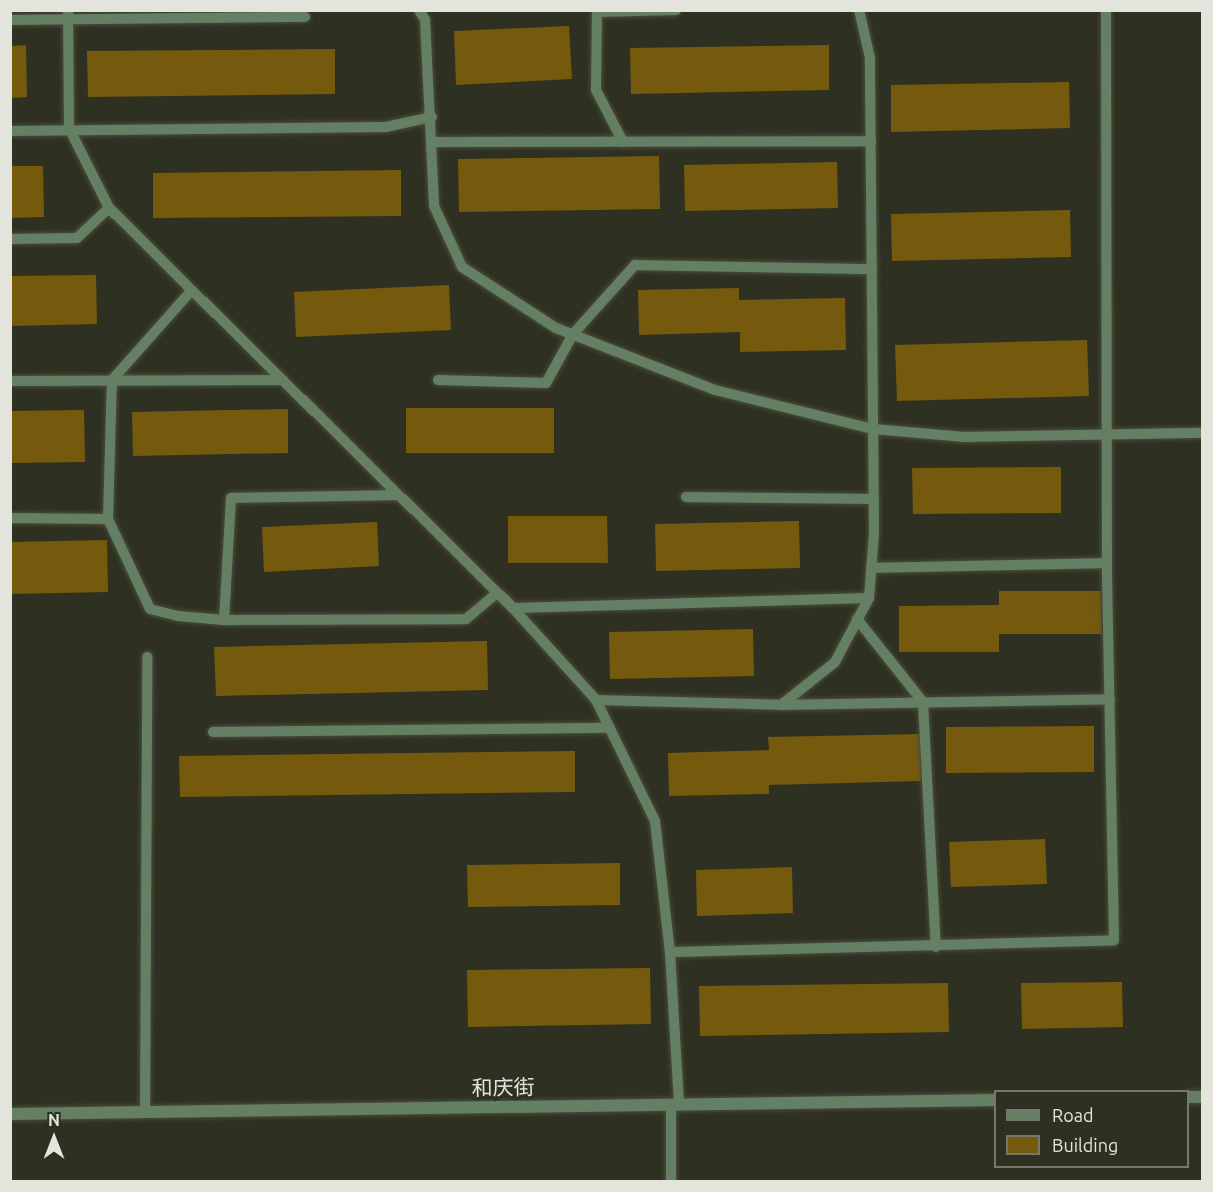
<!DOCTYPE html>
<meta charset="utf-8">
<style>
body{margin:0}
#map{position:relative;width:1213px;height:1192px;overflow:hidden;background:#2e3021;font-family:Ubuntu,"Noto Sans SC",sans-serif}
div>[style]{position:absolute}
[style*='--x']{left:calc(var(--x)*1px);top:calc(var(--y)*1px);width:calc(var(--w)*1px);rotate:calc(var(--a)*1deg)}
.building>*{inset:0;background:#755a0e}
.roads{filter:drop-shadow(0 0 2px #4b4d3f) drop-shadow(0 0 2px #4b4d3f)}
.service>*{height:10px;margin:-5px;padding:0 5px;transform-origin:5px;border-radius:5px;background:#657f63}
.tertiary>*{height:12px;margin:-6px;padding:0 6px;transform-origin:6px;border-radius:6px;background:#657f63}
span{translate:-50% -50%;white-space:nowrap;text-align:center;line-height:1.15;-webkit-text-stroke:6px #2e3021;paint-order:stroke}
.street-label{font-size:21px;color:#e3e4db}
.frame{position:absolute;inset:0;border:12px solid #e3e4db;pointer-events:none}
.legend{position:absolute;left:994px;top:1090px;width:195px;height:78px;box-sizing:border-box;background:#2e3021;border:2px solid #76786b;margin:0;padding:8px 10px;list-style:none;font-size:18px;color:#e3e4db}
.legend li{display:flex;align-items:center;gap:12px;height:30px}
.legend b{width:30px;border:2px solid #76786b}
.north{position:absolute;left:24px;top:1108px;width:60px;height:60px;-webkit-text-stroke:4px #2e3021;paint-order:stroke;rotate:0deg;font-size:16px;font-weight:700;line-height:24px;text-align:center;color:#e3e4db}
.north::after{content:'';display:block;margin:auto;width:21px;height:27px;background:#e3e4db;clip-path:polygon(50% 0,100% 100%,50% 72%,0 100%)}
</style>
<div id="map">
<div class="building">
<i style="clip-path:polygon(569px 26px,572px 79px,456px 85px,454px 31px)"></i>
<i style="clip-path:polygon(26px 45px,27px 97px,10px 98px,10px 46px)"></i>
<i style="clip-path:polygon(829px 45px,829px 90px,631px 94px,630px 48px)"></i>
<i style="clip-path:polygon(335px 49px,335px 94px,88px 97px,87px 51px)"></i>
<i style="clip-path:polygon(1069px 82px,1070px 128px,891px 132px,891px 85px)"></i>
<i style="clip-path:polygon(659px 156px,660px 209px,459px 212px,458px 159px)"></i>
<i style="clip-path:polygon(837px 162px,838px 208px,685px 211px,684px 165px)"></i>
<i style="clip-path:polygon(10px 166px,43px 166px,44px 217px,10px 218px)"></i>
<i style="clip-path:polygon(401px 170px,401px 216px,153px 218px,153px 173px)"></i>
<i style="clip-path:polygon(1070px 210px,1071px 257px,892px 261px,891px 214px)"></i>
<i style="clip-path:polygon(96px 275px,97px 324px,10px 326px,10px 276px)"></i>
<i style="clip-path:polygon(449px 285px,451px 330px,296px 337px,294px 292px)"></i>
<i style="clip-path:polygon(739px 288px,739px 300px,845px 298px,846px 350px,740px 352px,740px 332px,639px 335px,638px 290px)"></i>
<i style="clip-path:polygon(1087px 340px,1089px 396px,897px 401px,895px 345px)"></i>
<i style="clip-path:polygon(406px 408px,554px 408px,554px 453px,406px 453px)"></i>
<i style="clip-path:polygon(288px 409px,288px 453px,133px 456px,132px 412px)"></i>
<i style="clip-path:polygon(84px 410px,85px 462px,10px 463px,10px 411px)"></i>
<i style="clip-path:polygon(1061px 467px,1061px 513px,913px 514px,912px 468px)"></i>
<i style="clip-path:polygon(508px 516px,607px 516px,608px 563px,508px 563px)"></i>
<i style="clip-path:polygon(799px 521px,800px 568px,656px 571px,655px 524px)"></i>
<i style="clip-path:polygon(377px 522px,379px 566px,264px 572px,262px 527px)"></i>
<i style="clip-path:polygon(107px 540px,108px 592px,10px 594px,10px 542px)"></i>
<i style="clip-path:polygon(999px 591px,1101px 591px,1102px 634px,999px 634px,999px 652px,899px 652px,899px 606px,999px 605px)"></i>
<i style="clip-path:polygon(753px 629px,754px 676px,610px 679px,609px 632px)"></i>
<i style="clip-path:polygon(487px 641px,488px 690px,216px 696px,214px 647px)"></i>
<i style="clip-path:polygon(1094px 726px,1094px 772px,946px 773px,946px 727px)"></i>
<i style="clip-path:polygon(920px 734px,921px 781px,769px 785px,769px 794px,669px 796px,668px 753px,769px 750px,768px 737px)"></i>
<i style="clip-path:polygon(575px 751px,575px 792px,180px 797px,179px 756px)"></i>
<i style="clip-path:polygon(1045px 839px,1047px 884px,951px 887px,949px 842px)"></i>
<i style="clip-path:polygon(620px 863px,620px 905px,468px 907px,467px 865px)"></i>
<i style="clip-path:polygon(792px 867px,793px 913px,697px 916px,696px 870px)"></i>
<i style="clip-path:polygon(650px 968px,651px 1024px,468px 1027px,467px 970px)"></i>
<i style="clip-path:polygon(1122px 982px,1123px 1027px,1022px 1029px,1021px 983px)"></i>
<i style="clip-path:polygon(948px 983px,949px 1032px,700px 1036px,699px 986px)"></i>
</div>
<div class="roads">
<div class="service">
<i style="--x:68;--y:10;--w:118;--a:89.5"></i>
<i style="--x:69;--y:128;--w:89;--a:63.4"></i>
<i style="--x:109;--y:208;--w:569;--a:44.71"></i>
<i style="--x:513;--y:608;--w:124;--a:47.9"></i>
<i style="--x:596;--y:700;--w:135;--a:64"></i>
<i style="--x:655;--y:821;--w:132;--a:83.5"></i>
<i style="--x:670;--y:952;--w:153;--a:86.6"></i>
<i style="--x:419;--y:10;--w:12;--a:59"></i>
<i style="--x:425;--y:20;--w:186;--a:87.2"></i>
<i style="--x:434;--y:206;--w:67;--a:65.3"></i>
<i style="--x:462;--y:267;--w:112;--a:33"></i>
<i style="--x:556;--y:328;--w:171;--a:21.3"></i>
<i style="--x:715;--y:390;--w:163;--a:13.9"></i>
<i style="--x:873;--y:429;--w:92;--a:5"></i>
<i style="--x:965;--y:437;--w:237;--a:-1"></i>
<i style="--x:10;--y:20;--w:295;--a:-0.6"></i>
<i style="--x:10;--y:131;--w:376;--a:-0.6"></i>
<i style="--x:386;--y:127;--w:47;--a:-12.3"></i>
<i style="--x:433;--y:142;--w:438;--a:-0.1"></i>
<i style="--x:623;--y:142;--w:59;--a:-117.4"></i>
<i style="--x:596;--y:90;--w:78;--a:-89.3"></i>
<i style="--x:597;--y:12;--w:79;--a:-1.5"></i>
<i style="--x:10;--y:239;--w:67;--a:-0.9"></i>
<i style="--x:77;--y:238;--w:44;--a:-43.2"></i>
<i style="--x:438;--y:380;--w:108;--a:1.6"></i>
<i style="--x:546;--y:383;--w:56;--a:-61.1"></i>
<i style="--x:573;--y:334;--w:93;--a:-48.1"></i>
<i style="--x:635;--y:265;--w:237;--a:1"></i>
<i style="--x:10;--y:381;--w:273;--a:-0.2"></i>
<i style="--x:686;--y:497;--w:188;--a:0.6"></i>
<i style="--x:10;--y:518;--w:98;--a:0.6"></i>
<i style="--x:108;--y:519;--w:139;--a:-88.4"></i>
<i style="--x:112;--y:380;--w:120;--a:-48.4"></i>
<i style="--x:108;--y:519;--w:99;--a:65"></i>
<i style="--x:150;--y:609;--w:29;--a:14"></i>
<i style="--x:178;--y:616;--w:46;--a:5"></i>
<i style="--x:224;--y:620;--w:242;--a:-0.2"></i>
<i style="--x:466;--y:619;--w:40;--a:-40"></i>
<i style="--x:871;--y:568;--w:236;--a:-1.2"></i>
<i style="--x:513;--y:608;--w:356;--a:-1.6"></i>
<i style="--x:857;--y:619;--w:106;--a:51.5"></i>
<i style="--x:923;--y:702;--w:245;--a:87"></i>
<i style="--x:224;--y:620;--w:122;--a:-86.7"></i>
<i style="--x:231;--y:498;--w:167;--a:-1"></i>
<i style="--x:596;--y:700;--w:185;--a:1.5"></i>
<i style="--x:781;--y:705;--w:69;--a:-38.5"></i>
<i style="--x:835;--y:662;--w:72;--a:-62"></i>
<i style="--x:869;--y:598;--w:65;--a:-85.6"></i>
<i style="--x:874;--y:533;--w:475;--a:-90.5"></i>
<i style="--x:870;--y:58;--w:49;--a:-102.9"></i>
<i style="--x:782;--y:705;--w:328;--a:-1"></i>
<i style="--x:213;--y:732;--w:397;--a:-0.6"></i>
<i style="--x:670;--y:952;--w:444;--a:-1.5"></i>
<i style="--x:1114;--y:940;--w:361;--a:-91.1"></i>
<i style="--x:1107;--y:579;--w:569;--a:-90.1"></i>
<i style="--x:145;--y:1112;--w:455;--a:-89.7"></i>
<i style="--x:671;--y:1182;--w:77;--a:-90"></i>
</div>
<div class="tertiary">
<i style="--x:1188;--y:1097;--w:14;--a:0"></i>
<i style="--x:10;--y:1114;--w:986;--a:-0.81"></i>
</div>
</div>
<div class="street-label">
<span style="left:503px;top:1087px;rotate:-1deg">和庆街</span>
</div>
<div class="frame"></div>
<ul class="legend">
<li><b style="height:8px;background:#657f63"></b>Road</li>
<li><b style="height:16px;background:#755a0e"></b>Building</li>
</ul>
<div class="north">N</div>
</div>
